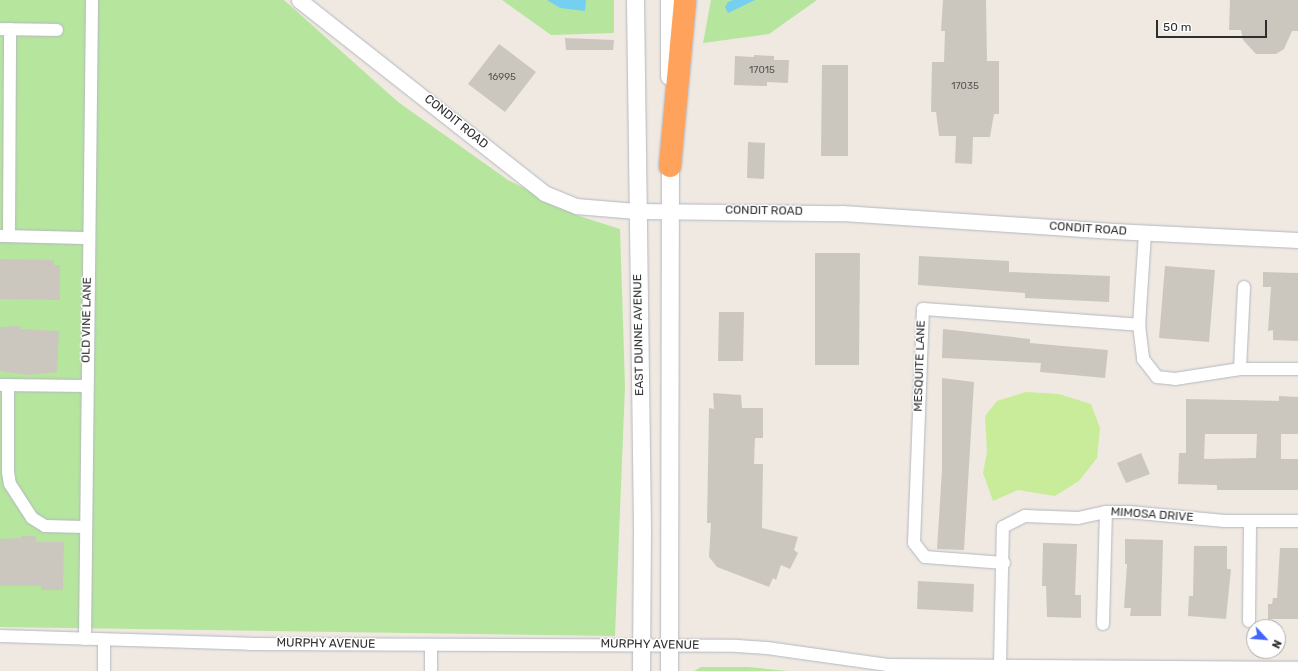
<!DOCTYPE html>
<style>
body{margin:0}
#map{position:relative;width:1298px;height:671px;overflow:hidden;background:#efe9e1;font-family:Rubik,sans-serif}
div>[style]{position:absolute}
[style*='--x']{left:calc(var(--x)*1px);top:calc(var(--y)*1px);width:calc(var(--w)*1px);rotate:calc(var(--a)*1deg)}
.green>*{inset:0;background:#b6e59e}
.pitch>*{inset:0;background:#c9ec9a}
.water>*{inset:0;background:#75cff0}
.building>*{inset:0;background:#cbc7bf}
.roads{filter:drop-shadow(0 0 1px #b4b7c1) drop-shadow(0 0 1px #b4b7c1)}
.minor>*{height:12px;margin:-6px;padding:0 6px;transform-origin:6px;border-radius:6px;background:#fff}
.tertiary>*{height:15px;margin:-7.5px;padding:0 7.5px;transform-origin:7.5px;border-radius:7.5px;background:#fff}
.secondary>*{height:17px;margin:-8.5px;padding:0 8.5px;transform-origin:8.5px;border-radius:8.5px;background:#fff}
.motorway>*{height:22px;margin:-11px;padding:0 11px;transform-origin:11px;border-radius:11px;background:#ffa35c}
span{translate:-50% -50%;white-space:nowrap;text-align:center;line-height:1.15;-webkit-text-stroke:3px #fff;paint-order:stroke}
.number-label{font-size:10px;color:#555452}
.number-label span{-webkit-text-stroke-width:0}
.street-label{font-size:12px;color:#2e2e2e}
.north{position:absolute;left:1246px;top:619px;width:40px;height:40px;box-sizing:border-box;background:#fff;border:1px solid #ababab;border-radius:50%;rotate:116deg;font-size:11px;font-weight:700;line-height:16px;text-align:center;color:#2e2e2e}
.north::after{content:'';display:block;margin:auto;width:14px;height:18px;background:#4264fb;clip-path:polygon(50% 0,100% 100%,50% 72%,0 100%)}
.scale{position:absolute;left:1156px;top:20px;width:111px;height:18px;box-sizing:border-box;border:2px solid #2e2e2e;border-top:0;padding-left:5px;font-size:12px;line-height:14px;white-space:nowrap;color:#2e2e2e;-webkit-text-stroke:3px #fff;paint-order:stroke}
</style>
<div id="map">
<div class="green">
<i style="clip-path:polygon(0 0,284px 0,398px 102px,508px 180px,579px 216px,620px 229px,625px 386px,615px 636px,0 627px)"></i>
<i style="clip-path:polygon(502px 0,614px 0,614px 33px,551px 35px)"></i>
<i style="clip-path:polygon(711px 0,817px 0,769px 34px,703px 43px)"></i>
<i style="clip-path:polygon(701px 667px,748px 667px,788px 671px,694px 671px)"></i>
</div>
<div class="pitch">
<i style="clip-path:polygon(1026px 392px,1059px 394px,1091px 404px,1100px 428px,1097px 458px,1079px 481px,1055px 496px,1018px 490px,993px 501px,983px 473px,987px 452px,985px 416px,997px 401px)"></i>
</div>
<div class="water">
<i style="clip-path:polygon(547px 0,586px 0,585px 11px,560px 8px)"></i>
<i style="clip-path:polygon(733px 0,755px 0,728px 13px,725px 7px,728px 2px)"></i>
</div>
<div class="building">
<i style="clip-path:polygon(943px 0,986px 0,987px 61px,999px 61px,999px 114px,994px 114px,990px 137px,973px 137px,972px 164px,955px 163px,956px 136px,939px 136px,936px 112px,931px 112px,932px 62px,944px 62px,945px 31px,941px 31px)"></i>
<i style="clip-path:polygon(1230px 0,1298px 0,1298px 31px,1292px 31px,1284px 49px,1276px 54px,1256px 54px,1243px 40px,1241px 30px,1229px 30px)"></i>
<i style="clip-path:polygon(565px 38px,614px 40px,613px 50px,566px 50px)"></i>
<i style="clip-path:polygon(499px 44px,536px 72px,505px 112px,468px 84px)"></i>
<i style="clip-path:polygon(754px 55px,774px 56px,774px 60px,789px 60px,788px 83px,767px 82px,767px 86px,734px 85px,735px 56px,754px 57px)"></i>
<i style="clip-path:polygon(822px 65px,848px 65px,848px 156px,821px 156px)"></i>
<i style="clip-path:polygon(748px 142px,765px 143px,764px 179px,747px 178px)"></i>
<i style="clip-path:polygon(815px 253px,860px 253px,859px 365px,815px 365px)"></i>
<i style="clip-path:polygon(919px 256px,1009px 261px,1009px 272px,1110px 276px,1109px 302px,1025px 298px,1025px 293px,918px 285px)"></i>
<i style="clip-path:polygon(0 259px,54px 260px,54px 265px,60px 265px,60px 300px,0 299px)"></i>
<i style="clip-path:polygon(1165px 266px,1215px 270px,1209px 342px,1159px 338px)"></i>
<i style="clip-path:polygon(1263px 272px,1298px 273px,1298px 341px,1273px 340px,1273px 330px,1268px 331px,1271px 287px,1263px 287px)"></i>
<i style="clip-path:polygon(719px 312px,744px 312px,743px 361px,718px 361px)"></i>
<i style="clip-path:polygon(20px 326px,20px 329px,59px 331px,57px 372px,28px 375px,0 371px,0 327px)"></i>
<i style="clip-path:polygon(943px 329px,1030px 339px,1030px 343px,1108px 350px,1105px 378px,1040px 372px,1041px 363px,942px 358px)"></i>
<i style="clip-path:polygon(942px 378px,974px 382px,964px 550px,937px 549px,942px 470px)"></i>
<i style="clip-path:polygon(713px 393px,741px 395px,742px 408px,763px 408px,763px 438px,755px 438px,754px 464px,763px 464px,762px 528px,798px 537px,794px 550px,798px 553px,790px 569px,781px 565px,776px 580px,773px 578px,769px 587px,717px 567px,709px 557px,711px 523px,707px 523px,709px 408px,714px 409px)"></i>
<i style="clip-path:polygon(evenodd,1279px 396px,1298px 397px,1298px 434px,1281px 434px,1281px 459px,1298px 459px,1298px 490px,1217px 490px,1217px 485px,1178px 484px,1179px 453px,1186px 453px,1186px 399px,1279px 401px,1279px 396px,1205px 434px,1257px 434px,1256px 458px,1204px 459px,1205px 434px)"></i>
<i style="clip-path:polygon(1141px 453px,1150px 474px,1126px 483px,1117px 463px)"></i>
<i style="clip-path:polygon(21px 536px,36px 536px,36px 542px,64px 542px,63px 590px,41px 590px,41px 586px,0 586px,0 539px,21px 538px)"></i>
<i style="clip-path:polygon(1125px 539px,1163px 540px,1161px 616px,1130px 616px,1131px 608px,1124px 608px,1127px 564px,1125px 564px)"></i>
<i style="clip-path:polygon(1043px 543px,1077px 544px,1075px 595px,1081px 595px,1081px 618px,1047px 617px,1046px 586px,1042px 586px)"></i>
<i style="clip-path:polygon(1194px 546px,1227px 546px,1227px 569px,1231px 569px,1226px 619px,1188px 616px,1189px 596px,1193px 596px)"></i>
<i style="clip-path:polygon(1280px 548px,1298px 548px,1298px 619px,1268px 619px,1268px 604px,1272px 604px,1273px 598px,1277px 598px)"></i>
<i style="clip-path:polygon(918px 581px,974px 584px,973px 612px,917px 609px)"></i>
</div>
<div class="roads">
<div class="minor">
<i style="--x:0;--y:29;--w:57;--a:1"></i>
<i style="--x:1145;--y:233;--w:92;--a:93.7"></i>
<i style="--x:1139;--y:325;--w:34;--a:83"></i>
<i style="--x:1143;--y:359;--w:23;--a:52"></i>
<i style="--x:1157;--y:377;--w:18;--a:6"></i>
<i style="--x:1175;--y:379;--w:66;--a:-8.7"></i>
<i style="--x:1240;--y:369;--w:58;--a:0"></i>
<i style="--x:0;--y:236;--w:88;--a:1.3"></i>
<i style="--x:9;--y:236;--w:207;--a:-89.7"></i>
<i style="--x:1240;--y:369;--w:82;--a:-87.2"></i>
<i style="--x:0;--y:385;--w:87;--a:0.7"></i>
<i style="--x:8;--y:385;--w:87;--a:90"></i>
<i style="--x:8;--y:472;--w:12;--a:81"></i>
<i style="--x:10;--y:484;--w:40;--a:57.1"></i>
<i style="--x:32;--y:518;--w:15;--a:32"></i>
<i style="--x:45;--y:526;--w:40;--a:1.4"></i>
<i style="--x:1004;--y:563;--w:79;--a:-175.7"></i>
<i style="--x:925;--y:557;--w:18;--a:-128"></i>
<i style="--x:914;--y:543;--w:234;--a:-87.8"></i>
<i style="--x:923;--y:309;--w:217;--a:4.2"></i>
<i style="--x:1249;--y:621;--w:100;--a:-89.4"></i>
<i style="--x:1103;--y:624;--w:112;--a:-88.5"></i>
<i style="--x:0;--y:636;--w:250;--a:1.8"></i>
<i style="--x:250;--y:644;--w:487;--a:0.2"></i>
<i style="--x:737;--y:646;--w:30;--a:4"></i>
<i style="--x:767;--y:648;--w:122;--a:8"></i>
<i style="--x:888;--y:665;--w:410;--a:0.4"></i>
<i style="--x:85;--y:639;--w:639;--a:-89.37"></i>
<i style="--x:1000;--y:665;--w:138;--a:-88.8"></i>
<i style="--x:1003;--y:527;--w:25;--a:-27"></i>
<i style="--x:1025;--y:516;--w:53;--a:2.2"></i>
<i style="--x:1078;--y:518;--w:29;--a:-12"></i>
<i style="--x:1106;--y:512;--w:23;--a:0"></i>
<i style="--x:1129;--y:512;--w:96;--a:5.4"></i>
<i style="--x:1225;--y:521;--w:73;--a:0"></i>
<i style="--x:104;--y:671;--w:31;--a:-90"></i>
<i style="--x:431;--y:671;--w:25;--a:-90"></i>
</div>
<div class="tertiary">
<i style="--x:299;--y:0;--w:312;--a:38.2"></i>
<i style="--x:544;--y:193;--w:35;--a:22"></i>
<i style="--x:576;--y:206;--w:60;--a:4.8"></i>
<i style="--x:636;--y:211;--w:206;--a:0.6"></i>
<i style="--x:842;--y:213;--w:272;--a:3.8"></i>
<i style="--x:1113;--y:231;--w:185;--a:2.8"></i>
</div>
<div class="secondary">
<i style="--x:635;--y:0;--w:527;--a:89.24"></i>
<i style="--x:642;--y:527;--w:144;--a:90.4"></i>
<i style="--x:669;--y:0;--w:76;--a:90"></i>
<i style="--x:669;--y:671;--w:517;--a:-89.89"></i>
</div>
<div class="motorway">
<i style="--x:670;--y:166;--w:167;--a:-84.8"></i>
</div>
</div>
<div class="number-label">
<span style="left:762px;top:71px">17015</span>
<span style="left:502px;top:78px">16995</span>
<span style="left:965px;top:87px">17035</span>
</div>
<div class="street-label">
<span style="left:456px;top:122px;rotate:39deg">CONDIT ROAD</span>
<span style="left:764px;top:211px;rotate:1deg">CONDIT ROAD</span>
<span style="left:1088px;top:229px;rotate:4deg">CONDIT ROAD</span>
<span style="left:87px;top:320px;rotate:-89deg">OLD VINE LANE</span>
<span style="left:639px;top:335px;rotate:-91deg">EAST DUNNE AVENUE</span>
<span style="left:920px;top:366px;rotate:-88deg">MESQUITE LANE</span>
<span style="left:1152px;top:515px;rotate:4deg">MIMOSA DRIVE</span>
<span style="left:326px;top:644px;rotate:1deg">MURPHY AVENUE</span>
<span style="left:650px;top:645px;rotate:1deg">MURPHY AVENUE</span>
</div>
<div class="north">N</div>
<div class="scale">50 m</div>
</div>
